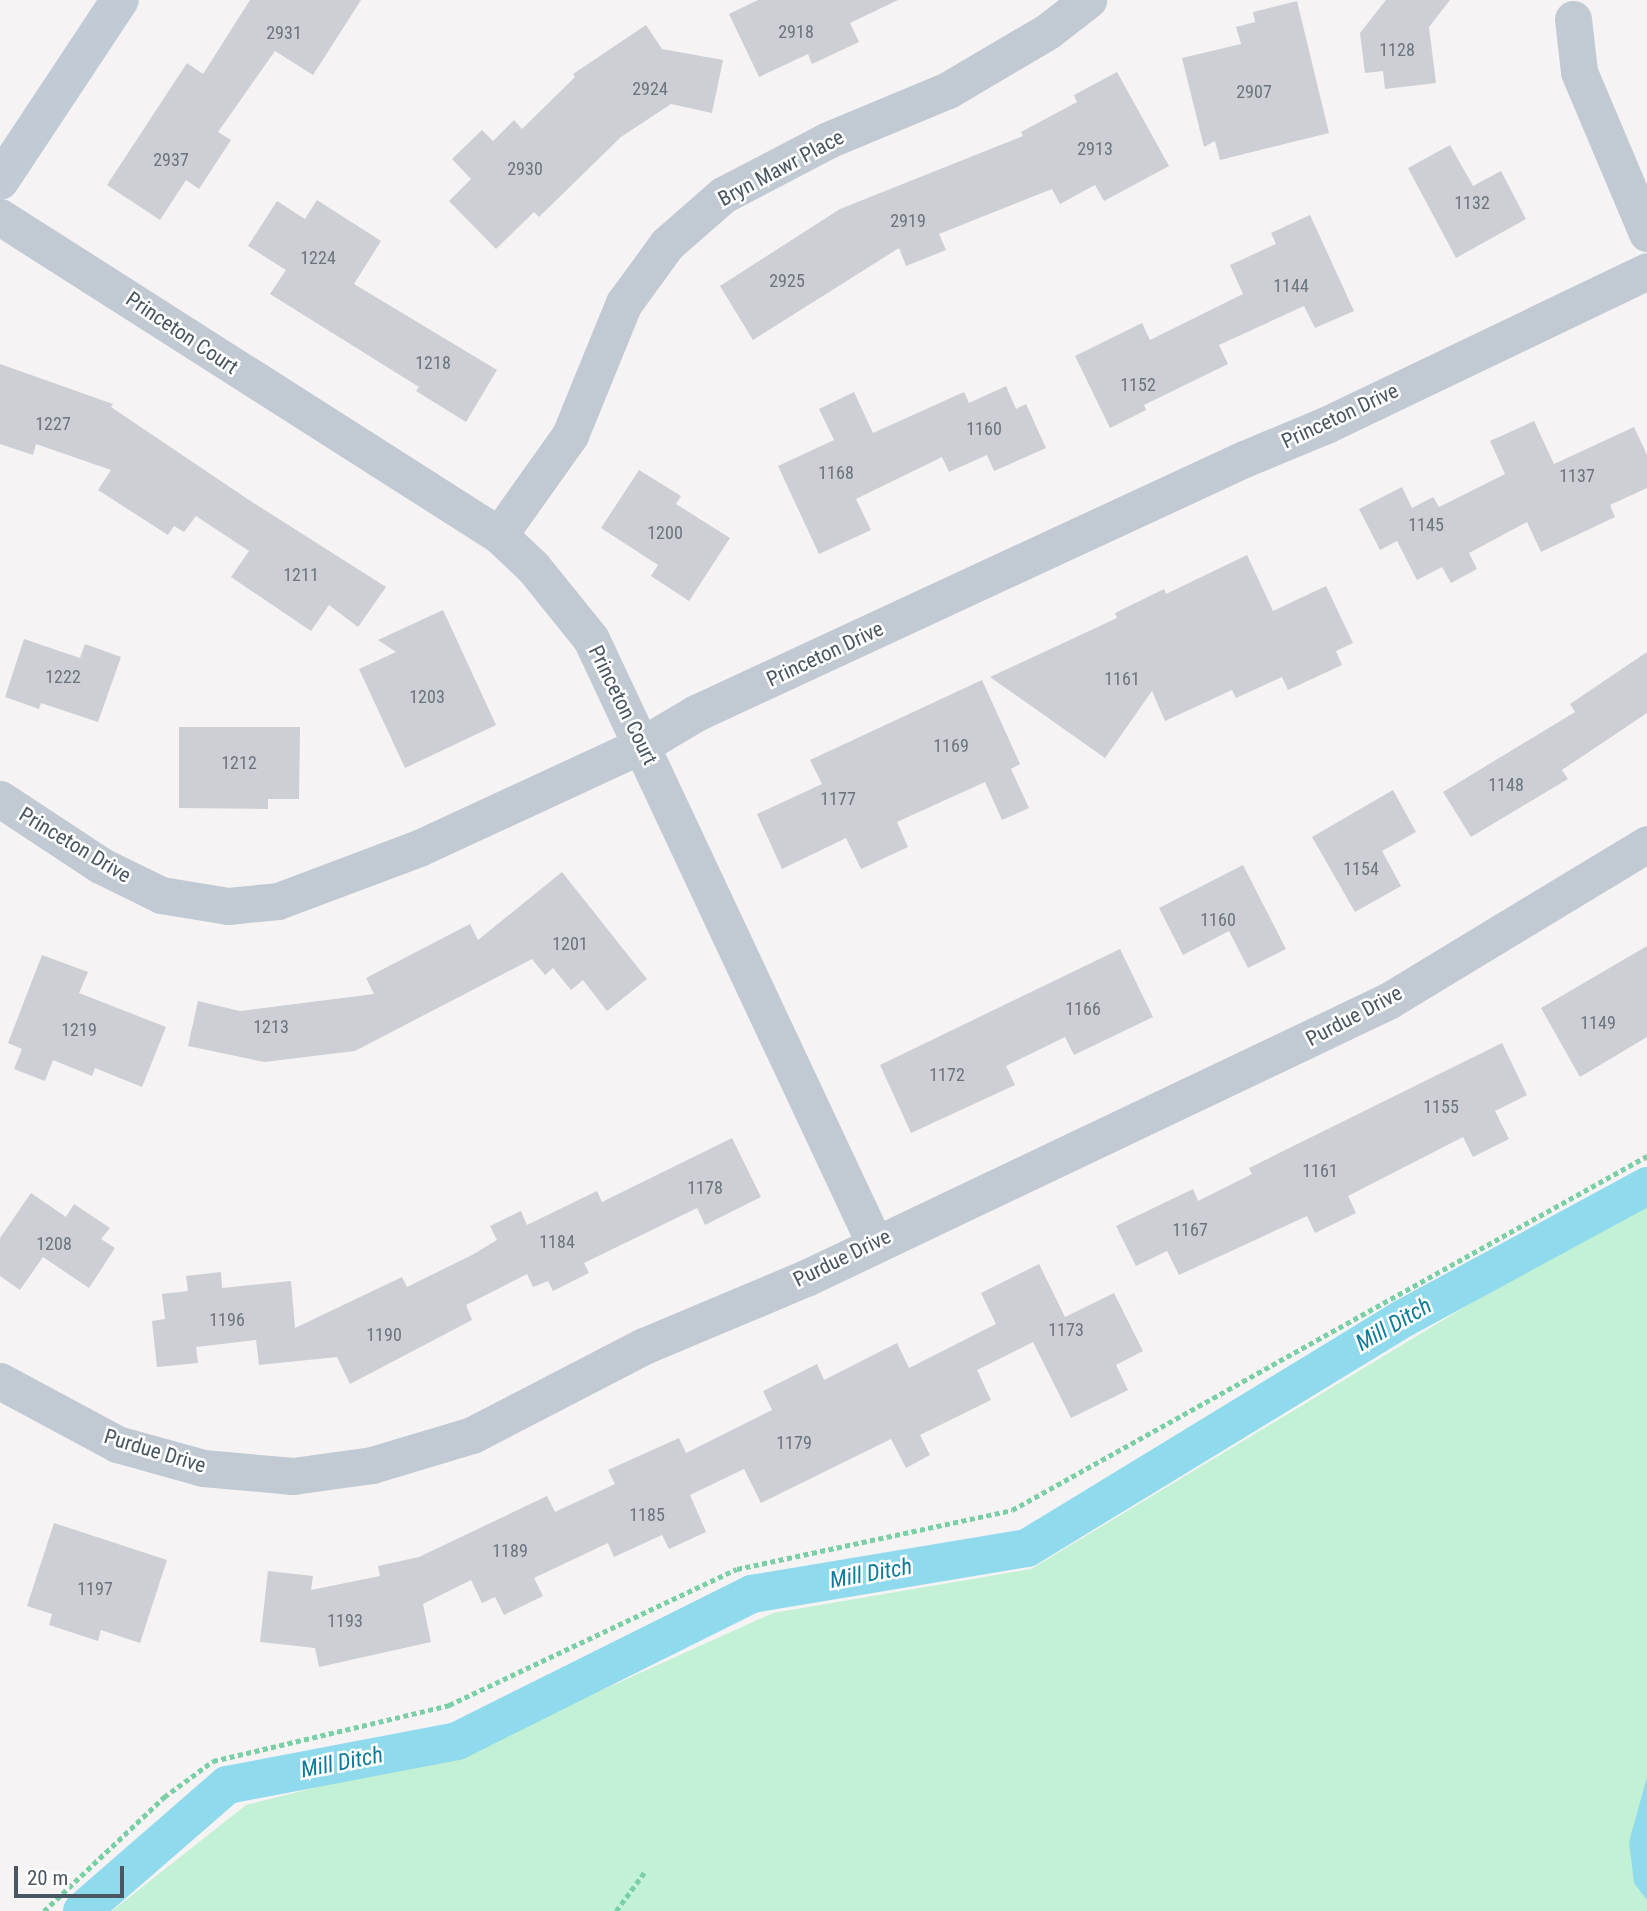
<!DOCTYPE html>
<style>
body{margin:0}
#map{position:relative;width:1647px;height:1911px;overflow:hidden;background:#f5f3f3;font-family:"Roboto Condensed",sans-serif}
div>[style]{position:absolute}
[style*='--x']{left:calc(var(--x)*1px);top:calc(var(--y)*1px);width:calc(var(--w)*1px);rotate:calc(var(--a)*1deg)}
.green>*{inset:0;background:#c3f1d5}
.water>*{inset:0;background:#90daee}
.canal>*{height:38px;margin:-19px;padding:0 19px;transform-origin:19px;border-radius:19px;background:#90daee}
.building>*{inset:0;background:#cdcfd5}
.path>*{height:4.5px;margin-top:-2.25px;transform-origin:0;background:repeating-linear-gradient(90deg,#7ad0a6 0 5px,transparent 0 8.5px)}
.street>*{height:37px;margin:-18.5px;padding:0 18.5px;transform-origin:18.5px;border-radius:18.5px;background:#c1cad2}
.secondary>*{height:38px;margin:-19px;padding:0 19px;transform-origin:19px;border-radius:19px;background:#c1cbd6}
span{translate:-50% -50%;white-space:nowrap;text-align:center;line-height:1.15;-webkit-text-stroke:5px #fff;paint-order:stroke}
.number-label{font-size:18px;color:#6b747e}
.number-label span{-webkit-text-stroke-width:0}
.street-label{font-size:21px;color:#4a5661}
.water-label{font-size:23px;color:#0c7c9b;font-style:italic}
.scale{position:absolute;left:14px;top:1866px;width:110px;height:32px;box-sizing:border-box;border:4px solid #4a5661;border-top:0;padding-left:9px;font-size:21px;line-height:24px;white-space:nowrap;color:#4a5661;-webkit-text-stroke:5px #fff;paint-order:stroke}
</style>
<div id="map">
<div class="green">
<i style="clip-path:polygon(1647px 1197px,1647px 1911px,112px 1911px,246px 1805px,476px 1747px,773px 1613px,1031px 1569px)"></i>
</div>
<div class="water">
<i style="clip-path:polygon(1647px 1777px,1647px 1900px,1634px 1883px,1629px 1842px)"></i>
</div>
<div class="canal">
<i style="--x:82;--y:1911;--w:192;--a:-41"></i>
<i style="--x:227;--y:1785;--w:234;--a:-10.8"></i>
<i style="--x:457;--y:1741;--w:330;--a:-26.5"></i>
<i style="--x:752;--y:1594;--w:279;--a:-9.5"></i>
<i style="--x:1027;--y:1548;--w:442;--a:-31.4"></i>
<i style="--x:1404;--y:1318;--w:277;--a:-28.5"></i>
</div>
<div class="building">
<i style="clip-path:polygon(250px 0,361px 0,313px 75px,275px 51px,218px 132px,231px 140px,199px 189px,186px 180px,160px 220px,107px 185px,187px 63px,203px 74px)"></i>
<i style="clip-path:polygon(758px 0,898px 0,850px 23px,859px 42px,812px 64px,808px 54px,759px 77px,729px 14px)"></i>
<i style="clip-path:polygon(1386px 0,1450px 0,1429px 27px,1436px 83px,1385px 89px,1383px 71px,1365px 73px,1360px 33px)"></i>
<i style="clip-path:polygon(1297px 1px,1329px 133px,1220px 160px,1215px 141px,1204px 147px,1182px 58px,1241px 44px,1236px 27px,1255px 22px,1253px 12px)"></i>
<i style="clip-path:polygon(646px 25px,662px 49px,723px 60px,712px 113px,671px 104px,621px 137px,539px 217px,534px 212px,496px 249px,449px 201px,471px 179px,452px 159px,482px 130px,493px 141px,514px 120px,522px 129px,575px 77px,573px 74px)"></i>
<i style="clip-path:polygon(1117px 72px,1169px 166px,1104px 201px,1095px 185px,1060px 204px,1052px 189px,939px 234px,946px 250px,906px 266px,899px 248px,753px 340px,720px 286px,840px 209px,1023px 136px,1021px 132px,1077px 102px,1074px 95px)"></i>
<i style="clip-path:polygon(1450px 145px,1473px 186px,1501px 171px,1526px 219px,1456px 258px,1408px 168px)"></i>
<i style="clip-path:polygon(317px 200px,381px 241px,354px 284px,497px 370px,466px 422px,416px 391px,419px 387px,270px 294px,286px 270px,248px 246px,277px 201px,305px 219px)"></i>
<i style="clip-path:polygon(1310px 215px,1354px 311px,1315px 328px,1304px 306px,1219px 345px,1228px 364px,1144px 405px,1146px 410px,1110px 428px,1075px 356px,1142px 323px,1150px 340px,1243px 294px,1230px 265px,1276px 244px,1271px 233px)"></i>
<i style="clip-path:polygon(0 364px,113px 404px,111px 407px,249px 500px,386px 587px,358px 627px,329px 605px,311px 631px,231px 577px,249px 551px,196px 516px,184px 532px,174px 526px,168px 535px,98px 490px,111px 470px,36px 444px,33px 455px,0 444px)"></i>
<i style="clip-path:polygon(1006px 386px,1016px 409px,1026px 404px,1046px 448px,994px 471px,987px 455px,949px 472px,942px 457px,856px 499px,871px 530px,819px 554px,778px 466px,834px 440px,819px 409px,854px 392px,873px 433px,964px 392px,969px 403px)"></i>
<i style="clip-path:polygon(1534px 421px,1554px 464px,1634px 427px,1647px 455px,1647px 488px,1610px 505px,1615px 517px,1541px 552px,1527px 522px,1469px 553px,1477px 569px,1451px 583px,1442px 567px,1417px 580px,1397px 541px,1380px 550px,1359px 509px,1402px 487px,1412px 508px,1433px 497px,1439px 507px,1505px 474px,1490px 441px)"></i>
<i style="clip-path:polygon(639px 470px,681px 496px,676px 504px,730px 538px,689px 601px,651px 576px,658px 565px,601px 528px)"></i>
<i style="clip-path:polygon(1247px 555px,1273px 611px,1326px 586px,1353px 643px,1336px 651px,1342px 665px,1288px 690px,1282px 677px,1236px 698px,1232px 690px,1165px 721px,1152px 691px,1105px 758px,990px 677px,1117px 618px,1115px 613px,1164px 589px,1166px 594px)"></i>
<i style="clip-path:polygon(443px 610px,496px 725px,405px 768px,359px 669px,396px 652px,378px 640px)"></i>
<i style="clip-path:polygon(24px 639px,80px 658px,85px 644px,121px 657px,98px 722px,41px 703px,39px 709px,5px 697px)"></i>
<i style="clip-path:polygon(1647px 652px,1647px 713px,1562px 770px,1568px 779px,1471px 837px,1443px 792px,1575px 712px,1570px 704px)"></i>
<i style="clip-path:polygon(982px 680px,1020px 764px,1011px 769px,1029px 808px,1002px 820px,985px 782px,897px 822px,908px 847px,861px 869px,846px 838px,782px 869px,757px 814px,822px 784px,810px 760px)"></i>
<i style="clip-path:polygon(179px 727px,300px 727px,299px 799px,268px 799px,268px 809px,179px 808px)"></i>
<i style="clip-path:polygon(1393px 790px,1416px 832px,1382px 851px,1401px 886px,1355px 912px,1312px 837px)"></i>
<i style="clip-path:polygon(1243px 865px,1286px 949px,1248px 968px,1229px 931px,1183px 955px,1159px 908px)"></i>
<i style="clip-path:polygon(562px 872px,647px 979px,607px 1011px,583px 980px,571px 990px,553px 968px,545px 975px,532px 959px,355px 1051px,264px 1062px,188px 1046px,198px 1001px,240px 1011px,374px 994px,366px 978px,470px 924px,478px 940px)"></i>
<i style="clip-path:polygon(1647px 946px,1647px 1037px,1580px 1077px,1541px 1008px)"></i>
<i style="clip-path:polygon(1120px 949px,1153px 1017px,1074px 1055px,1065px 1037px,1006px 1066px,1015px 1085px,911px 1133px,880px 1065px)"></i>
<i style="clip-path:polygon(42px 955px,88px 972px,79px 993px,166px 1027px,142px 1087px,95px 1068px,92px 1076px,53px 1060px,45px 1081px,14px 1069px,22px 1049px,8px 1043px)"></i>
<i style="clip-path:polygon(1502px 1043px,1527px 1095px,1495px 1111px,1509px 1139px,1473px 1157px,1463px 1137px,1348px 1196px,1356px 1213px,1315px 1233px,1307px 1216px,1179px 1275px,1167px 1251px,1136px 1266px,1116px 1226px,1193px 1189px,1198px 1201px,1252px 1174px,1249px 1168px)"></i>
<i style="clip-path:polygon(732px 1138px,761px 1197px,705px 1225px,697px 1208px,584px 1263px,589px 1273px,553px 1291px,548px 1281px,533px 1287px,527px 1274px,466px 1305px,472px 1320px,350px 1384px,337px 1357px,259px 1365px,256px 1340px,196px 1347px,198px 1363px,157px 1367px,152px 1321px,165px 1319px,162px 1294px,188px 1291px,186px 1276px,221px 1272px,222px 1288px,291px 1281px,295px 1328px,402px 1277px,407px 1287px,472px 1255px,497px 1240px,490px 1226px,521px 1211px,527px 1225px,597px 1191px,602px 1202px)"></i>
<i style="clip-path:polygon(31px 1193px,66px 1217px,74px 1204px,110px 1228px,101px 1239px,115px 1248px,89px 1288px,43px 1257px,20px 1290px,0 1276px,0 1238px)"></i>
<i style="clip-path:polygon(1039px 1264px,1065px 1317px,1114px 1293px,1143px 1351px,1116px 1365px,1128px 1390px,1071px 1418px,1033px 1342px,977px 1370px,991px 1400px,920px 1435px,930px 1455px,906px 1468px,891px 1439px,761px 1503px,744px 1469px,690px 1495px,706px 1532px,669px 1549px,662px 1535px,614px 1557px,608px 1543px,534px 1578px,543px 1596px,504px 1615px,495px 1597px,482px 1603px,471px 1580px,423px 1604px,431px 1642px,319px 1667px,315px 1648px,260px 1642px,268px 1571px,313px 1576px,311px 1590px,380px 1576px,378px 1566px,419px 1557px,547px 1496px,555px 1512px,615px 1484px,608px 1470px,679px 1438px,686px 1453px,772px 1410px,763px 1391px,817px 1364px,824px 1380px,897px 1343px,909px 1368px,996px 1324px,981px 1293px)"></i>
<i style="clip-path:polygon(54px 1523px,167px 1560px,140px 1643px,101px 1630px,98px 1641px,49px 1625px,52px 1614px,27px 1606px)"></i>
</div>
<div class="path">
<i style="--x:44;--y:1911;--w:166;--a:-43.5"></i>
<i style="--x:164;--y:1797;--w:61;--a:-36.3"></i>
<i style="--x:213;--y:1761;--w:243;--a:-13.3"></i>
<i style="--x:449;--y:1705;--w:318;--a:-25.3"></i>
<i style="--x:737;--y:1569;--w:281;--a:-12.1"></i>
<i style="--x:1012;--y:1510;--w:727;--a:-29.14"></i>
<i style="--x:616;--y:1911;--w:51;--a:-53.8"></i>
</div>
<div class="street">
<i style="--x:1573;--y:19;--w:53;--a:83.5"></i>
<i style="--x:1579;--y:72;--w:175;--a:67.1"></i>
<i style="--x:0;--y:217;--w:592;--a:32.51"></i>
<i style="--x:499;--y:535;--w:47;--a:43.3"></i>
<i style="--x:533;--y:567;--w:92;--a:51.1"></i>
<i style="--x:591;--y:639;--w:666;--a:64.86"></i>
<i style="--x:499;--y:535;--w:123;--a:-54.6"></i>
<i style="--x:570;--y:435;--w:143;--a:-67.8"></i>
<i style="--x:624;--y:303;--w:73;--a:-53.9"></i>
<i style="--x:667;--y:244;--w:74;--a:-41.2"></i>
<i style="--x:723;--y:195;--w:119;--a:-27.6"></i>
<i style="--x:828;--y:140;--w:130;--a:-22.6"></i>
<i style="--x:948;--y:90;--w:116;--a:-30.5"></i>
<i style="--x:1048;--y:31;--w:51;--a:-37.8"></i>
<i style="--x:0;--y:799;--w:120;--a:33.4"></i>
<i style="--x:100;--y:865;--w:68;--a:26.2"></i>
<i style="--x:161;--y:895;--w:68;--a:9.3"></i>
<i style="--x:228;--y:906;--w:50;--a:-5.7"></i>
<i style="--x:278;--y:901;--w:151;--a:-20.6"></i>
<i style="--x:419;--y:848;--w:246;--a:-24.8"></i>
<i style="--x:642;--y:745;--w:63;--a:-30.7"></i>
<i style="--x:696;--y:713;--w:604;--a:-24.87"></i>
<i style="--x:1244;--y:459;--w:89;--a:-22.5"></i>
<i style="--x:1326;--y:425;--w:356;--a:-25.6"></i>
<i style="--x:0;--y:1381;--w:133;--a:28.3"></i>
<i style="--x:117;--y:1444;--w:89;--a:15.6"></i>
<i style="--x:203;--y:1468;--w:90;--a:5.1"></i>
<i style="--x:293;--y:1476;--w:80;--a:-7.9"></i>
<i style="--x:372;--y:1465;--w:104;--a:-16.7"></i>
<i style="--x:472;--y:1435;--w:194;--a:-27.4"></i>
<i style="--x:644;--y:1346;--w:176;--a:-22.8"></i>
<i style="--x:806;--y:1278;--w:645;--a:-25.45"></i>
<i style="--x:1388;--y:1001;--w:303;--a:-31.2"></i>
</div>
<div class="secondary">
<i style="--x:0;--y:181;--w:217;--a:-56.5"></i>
</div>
<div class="number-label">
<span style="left:796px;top:32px">2918</span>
<span style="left:284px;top:33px">2931</span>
<span style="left:1397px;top:50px">1128</span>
<span style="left:650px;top:89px">2924</span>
<span style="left:1254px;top:92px">2907</span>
<span style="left:1095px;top:149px">2913</span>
<span style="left:171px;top:160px">2937</span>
<span style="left:525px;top:169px">2930</span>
<span style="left:1472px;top:203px">1132</span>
<span style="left:908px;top:221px">2919</span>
<span style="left:318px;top:258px">1224</span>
<span style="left:787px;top:281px">2925</span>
<span style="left:1291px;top:286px">1144</span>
<span style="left:433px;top:363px">1218</span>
<span style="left:1138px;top:385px">1152</span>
<span style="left:53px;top:424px">1227</span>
<span style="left:984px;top:429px">1160</span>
<span style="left:836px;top:473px">1168</span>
<span style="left:1577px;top:476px">1137</span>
<span style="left:1426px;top:525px">1145</span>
<span style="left:665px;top:533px">1200</span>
<span style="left:301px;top:575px">1211</span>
<span style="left:63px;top:677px">1222</span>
<span style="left:1122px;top:679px">1161</span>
<span style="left:427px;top:697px">1203</span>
<span style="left:951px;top:746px">1169</span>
<span style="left:239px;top:763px">1212</span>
<span style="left:1506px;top:785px">1148</span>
<span style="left:838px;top:799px">1177</span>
<span style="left:1361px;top:869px">1154</span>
<span style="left:1218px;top:920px">1160</span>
<span style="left:570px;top:944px">1201</span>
<span style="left:1083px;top:1009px">1166</span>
<span style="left:1598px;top:1023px">1149</span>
<span style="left:271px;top:1027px">1213</span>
<span style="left:79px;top:1030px">1219</span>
<span style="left:947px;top:1075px">1172</span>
<span style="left:1441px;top:1107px">1155</span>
<span style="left:1320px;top:1171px">1161</span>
<span style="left:705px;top:1188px">1178</span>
<span style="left:1190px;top:1230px">1167</span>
<span style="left:557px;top:1242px">1184</span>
<span style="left:54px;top:1244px">1208</span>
<span style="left:227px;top:1320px">1196</span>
<span style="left:1066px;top:1330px">1173</span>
<span style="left:384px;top:1335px">1190</span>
<span style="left:794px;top:1443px">1179</span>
<span style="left:647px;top:1515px">1185</span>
<span style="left:510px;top:1551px">1189</span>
<span style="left:95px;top:1589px">1197</span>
<span style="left:345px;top:1621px">1193</span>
</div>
<div class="street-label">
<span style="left:781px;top:168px;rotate:-28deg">Bryn Mawr Place</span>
<span style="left:182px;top:333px;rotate:34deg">Princeton Court</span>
<span style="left:1340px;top:416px;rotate:-25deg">Princeton Drive</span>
<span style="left:825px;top:654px;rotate:-25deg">Princeton Drive</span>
<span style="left:623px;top:705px;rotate:64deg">Princeton Court</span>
<span style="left:75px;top:845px;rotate:31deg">Princeton Drive</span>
<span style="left:1354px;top:1016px;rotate:-28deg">Purdue Drive</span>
<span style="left:842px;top:1258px;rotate:-26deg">Purdue Drive</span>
<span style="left:155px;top:1451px;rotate:17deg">Purdue Drive</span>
</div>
<div class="water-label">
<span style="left:1394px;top:1325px;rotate:-30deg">Mill Ditch</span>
<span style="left:871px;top:1574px;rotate:-10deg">Mill Ditch</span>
<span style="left:342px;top:1763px;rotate:-11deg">Mill Ditch</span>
</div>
<div class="scale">20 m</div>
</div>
